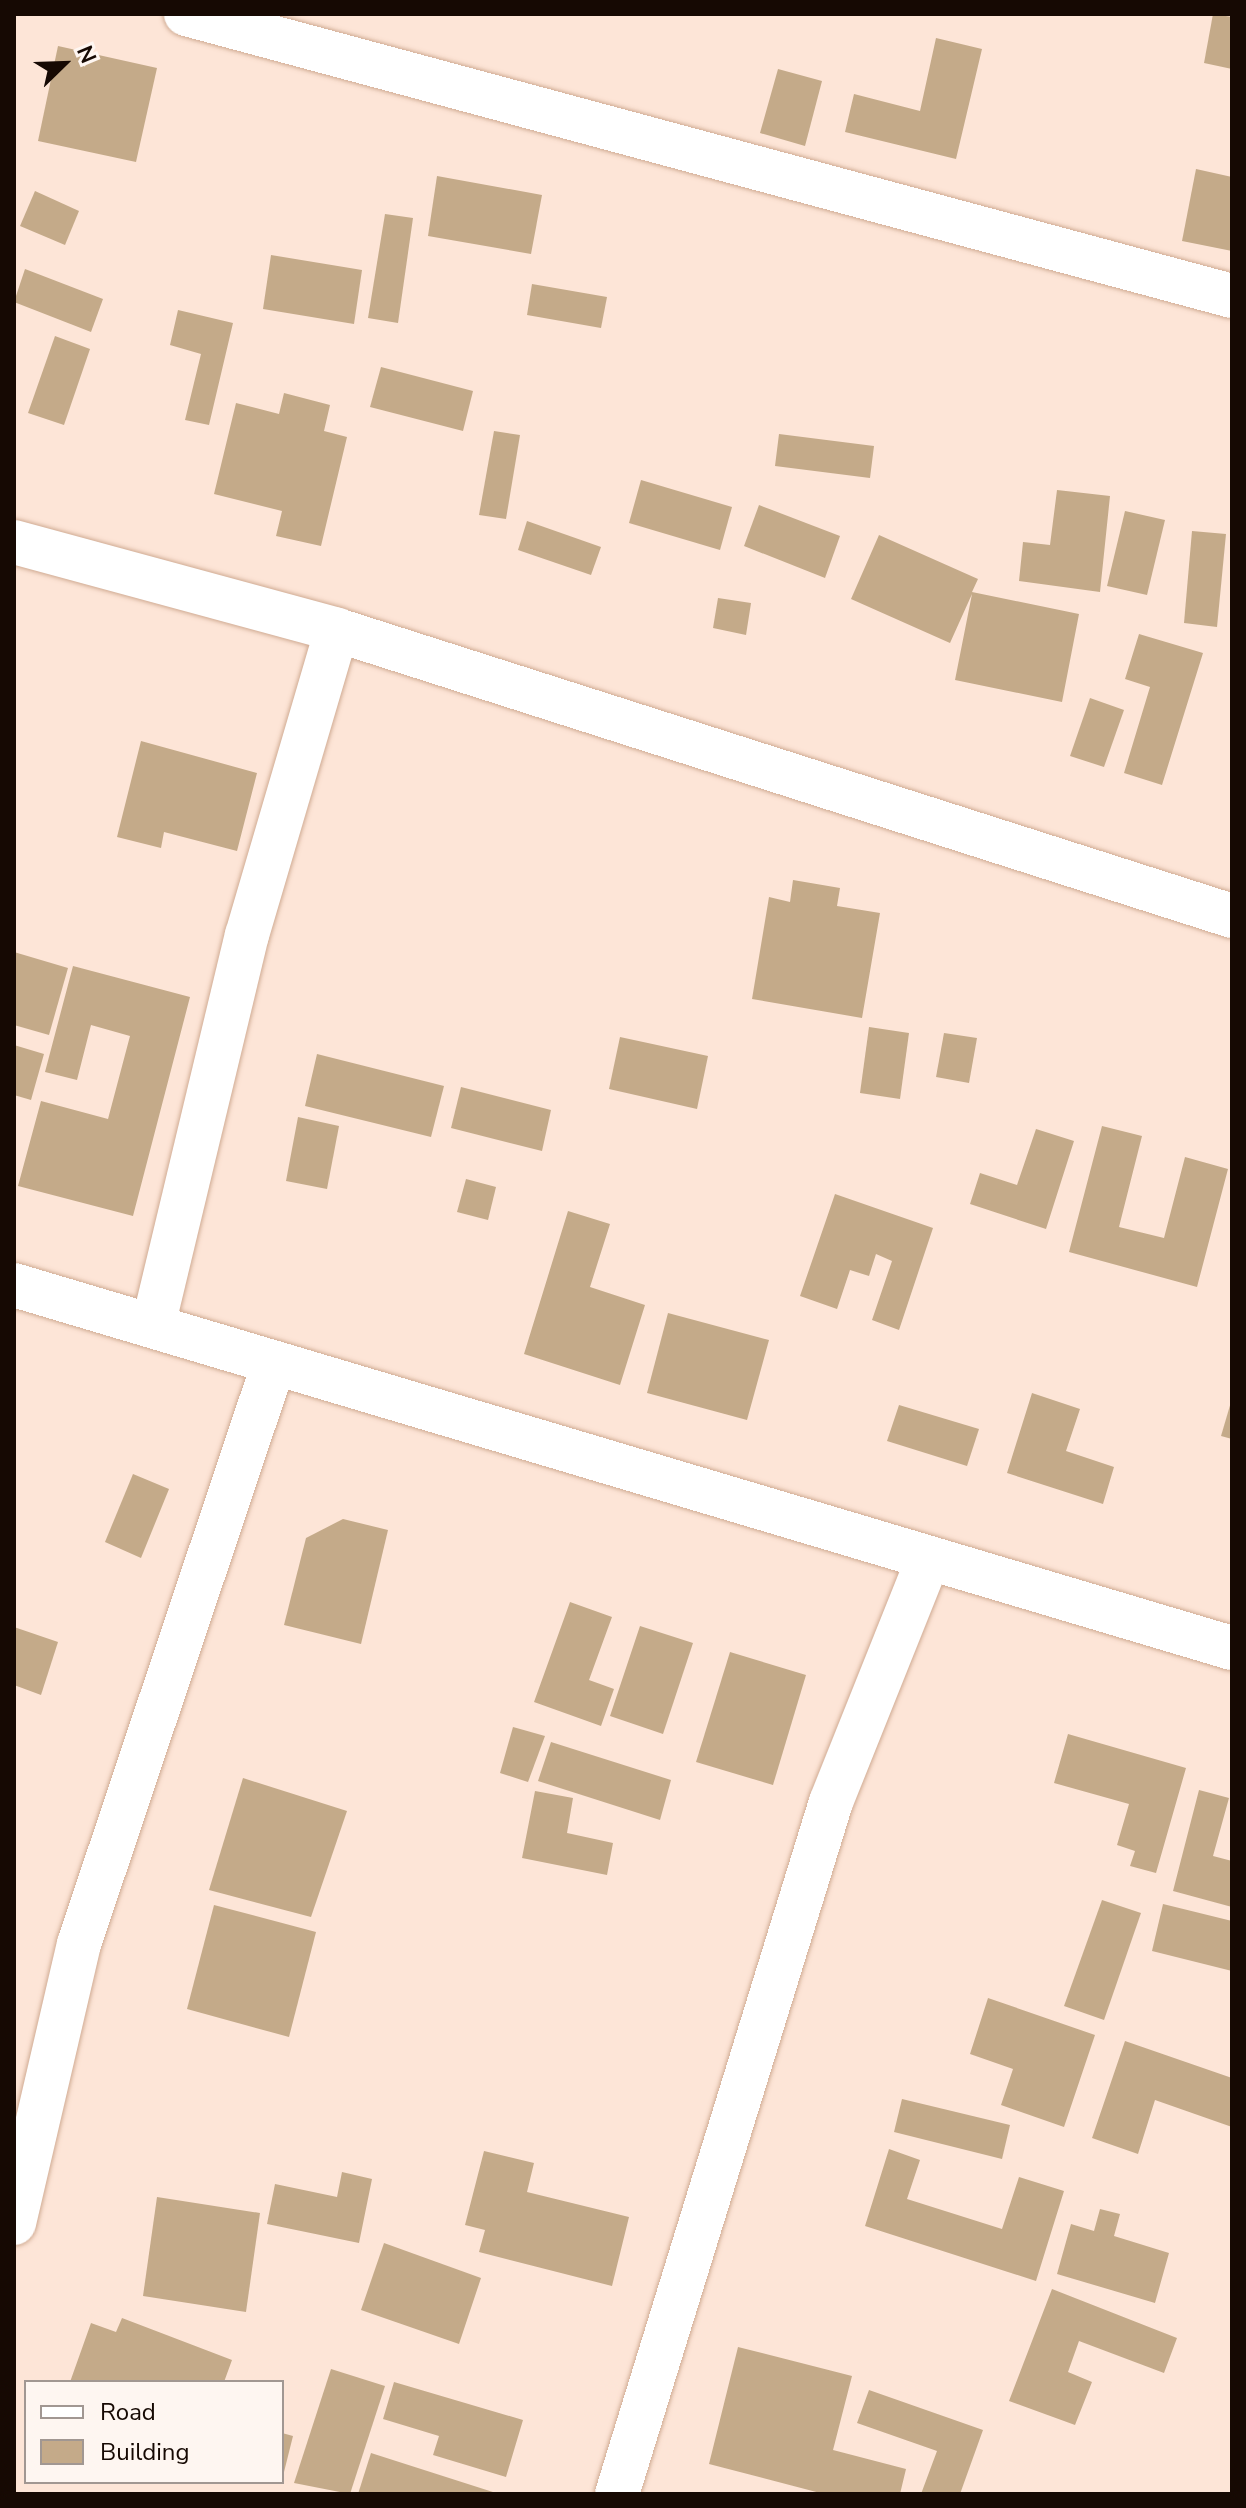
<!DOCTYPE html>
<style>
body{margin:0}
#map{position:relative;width:1246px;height:2508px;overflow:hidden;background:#fde5d7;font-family:"Nunito Sans",sans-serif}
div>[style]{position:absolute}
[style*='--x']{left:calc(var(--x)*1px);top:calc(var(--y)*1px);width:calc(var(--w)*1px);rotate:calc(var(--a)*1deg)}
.building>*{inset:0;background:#c4aa89}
.roads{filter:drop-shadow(0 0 2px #d0ab93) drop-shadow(0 0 2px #d0ab93)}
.street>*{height:44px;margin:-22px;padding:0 22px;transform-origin:22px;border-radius:22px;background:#fff}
span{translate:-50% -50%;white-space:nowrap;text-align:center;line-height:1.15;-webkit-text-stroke:6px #fef6f1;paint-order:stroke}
.frame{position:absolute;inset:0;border:16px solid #160903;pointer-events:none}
.legend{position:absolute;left:24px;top:2380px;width:260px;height:104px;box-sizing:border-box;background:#fef6f1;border:2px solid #a19792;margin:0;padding:10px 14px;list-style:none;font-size:24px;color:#160903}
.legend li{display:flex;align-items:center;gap:16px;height:40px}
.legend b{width:40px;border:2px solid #a19792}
.north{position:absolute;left:24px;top:24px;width:80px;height:80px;-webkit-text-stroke:6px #fef6f1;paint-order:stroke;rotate:67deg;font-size:22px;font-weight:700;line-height:32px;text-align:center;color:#160903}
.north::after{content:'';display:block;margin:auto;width:28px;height:36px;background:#160903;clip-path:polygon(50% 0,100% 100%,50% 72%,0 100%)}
</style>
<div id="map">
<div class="building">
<i style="clip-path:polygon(1213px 14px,1232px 17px,1232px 69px,1204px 63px)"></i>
<i style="clip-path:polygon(936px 38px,982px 49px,956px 159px,845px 132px,854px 94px,920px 111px)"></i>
<i style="clip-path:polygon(58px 46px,157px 68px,136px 162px,38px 141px)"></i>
<i style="clip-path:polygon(778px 69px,822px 81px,805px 146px,760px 133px)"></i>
<i style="clip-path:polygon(1196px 169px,1232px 177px,1232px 251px,1182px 241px)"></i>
<i style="clip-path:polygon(437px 176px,542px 195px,531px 254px,428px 236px)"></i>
<i style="clip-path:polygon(35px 191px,79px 211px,65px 245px,20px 226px)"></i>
<i style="clip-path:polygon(385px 214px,413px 218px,398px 323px,368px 318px)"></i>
<i style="clip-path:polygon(271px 255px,362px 270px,354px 324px,263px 309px)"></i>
<i style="clip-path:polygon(25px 269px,103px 299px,91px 332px,14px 302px)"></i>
<i style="clip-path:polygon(532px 284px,607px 297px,601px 328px,527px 315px)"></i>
<i style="clip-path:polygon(178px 310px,233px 323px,209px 425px,185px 420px,201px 354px,170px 345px)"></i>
<i style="clip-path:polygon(55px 336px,90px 349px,64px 425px,28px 413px)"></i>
<i style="clip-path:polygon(381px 367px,473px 391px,463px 431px,370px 407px)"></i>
<i style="clip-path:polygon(284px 393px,330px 405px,324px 431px,347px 437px,321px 546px,276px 536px,282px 511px,214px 494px,236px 403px,279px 414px)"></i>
<i style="clip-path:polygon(494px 431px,520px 435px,506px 519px,479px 515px)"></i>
<i style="clip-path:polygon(779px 434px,874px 446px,870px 478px,775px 466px)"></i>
<i style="clip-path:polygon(641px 480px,732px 507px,720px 550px,629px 523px)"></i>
<i style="clip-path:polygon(1057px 490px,1110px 496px,1100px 592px,1019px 581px,1023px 542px,1050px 545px)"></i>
<i style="clip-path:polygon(759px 505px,840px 536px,825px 578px,744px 546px)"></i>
<i style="clip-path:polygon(1125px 511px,1165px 520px,1147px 595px,1107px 586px)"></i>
<i style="clip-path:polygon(527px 521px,601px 547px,591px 575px,518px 550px)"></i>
<i style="clip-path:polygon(1192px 531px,1226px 534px,1217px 627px,1184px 623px)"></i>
<i style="clip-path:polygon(879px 535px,978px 579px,972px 592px,1079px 614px,1062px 702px,955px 680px,972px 594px,950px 643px,851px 599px)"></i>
<i style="clip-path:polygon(718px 598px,751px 603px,746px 635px,713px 628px)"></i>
<i style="clip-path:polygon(1139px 634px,1203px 653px,1162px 785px,1124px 773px,1150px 687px,1125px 679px)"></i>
<i style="clip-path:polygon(1090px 698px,1124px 710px,1104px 767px,1070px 756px)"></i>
<i style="clip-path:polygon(141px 741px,257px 773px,237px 851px,164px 832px,161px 848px,117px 837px)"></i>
<i style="clip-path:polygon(793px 880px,840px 888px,837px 906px,880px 913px,862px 1018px,752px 999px,769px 897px,790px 902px)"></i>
<i style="clip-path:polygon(14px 952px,68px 968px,49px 1035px,14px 1025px)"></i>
<i style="clip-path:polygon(73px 966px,190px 997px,133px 1216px,18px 1186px,41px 1101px,108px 1119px,130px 1036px,91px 1025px,77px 1080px,45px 1072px)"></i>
<i style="clip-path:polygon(869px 1027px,909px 1033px,900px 1099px,860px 1093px)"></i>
<i style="clip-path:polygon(944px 1033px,977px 1038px,969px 1083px,936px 1077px)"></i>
<i style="clip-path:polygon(620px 1037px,708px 1056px,697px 1109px,609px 1089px)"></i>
<i style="clip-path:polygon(14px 1045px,44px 1054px,31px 1100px,14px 1095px)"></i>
<i style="clip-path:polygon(317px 1054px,444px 1086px,431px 1137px,305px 1106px)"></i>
<i style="clip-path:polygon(461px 1087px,551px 1110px,542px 1151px,451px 1128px)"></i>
<i style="clip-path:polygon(298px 1117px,339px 1126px,327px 1189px,286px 1181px)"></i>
<i style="clip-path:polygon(1102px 1126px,1142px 1136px,1119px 1227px,1164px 1238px,1185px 1157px,1228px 1169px,1197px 1287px,1069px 1252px)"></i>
<i style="clip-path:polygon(1036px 1129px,1074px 1141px,1046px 1229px,970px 1204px,980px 1173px,1017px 1185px)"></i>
<i style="clip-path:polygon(466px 1179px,496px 1187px,488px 1220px,457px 1212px)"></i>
<i style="clip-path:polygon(835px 1194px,933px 1228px,899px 1330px,872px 1320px,892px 1261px,876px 1254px,869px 1276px,850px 1270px,837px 1309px,800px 1296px)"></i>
<i style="clip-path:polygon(568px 1211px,610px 1224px,590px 1287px,645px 1305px,620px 1385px,524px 1354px)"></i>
<i style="clip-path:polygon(668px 1313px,769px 1340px,747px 1420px,647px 1393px)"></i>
<i style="clip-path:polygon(1032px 1393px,1080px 1409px,1066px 1451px,1114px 1467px,1103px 1504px,1007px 1473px)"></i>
<i style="clip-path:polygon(1231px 1402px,1232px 1402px,1232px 1439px,1221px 1436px)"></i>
<i style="clip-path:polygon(899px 1405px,979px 1429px,967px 1466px,887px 1441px)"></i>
<i style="clip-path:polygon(133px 1474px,169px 1489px,141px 1558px,105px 1542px)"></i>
<i style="clip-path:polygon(343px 1519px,388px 1530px,361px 1644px,284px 1625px,306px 1538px)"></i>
<i style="clip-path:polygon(570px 1602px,612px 1617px,589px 1680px,614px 1689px,601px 1726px,534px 1702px)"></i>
<i style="clip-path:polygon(640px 1626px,693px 1643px,663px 1734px,610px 1716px)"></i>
<i style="clip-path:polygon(14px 1627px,58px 1642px,41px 1695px,14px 1685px)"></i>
<i style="clip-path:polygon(730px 1652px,806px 1675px,773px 1785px,696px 1762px)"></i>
<i style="clip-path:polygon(513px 1727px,545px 1736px,528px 1782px,500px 1773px)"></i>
<i style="clip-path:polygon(1068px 1734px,1186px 1768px,1156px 1873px,1130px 1866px,1135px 1851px,1117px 1845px,1129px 1804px,1054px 1783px)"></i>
<i style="clip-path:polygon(551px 1742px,671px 1780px,660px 1820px,538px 1781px)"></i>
<i style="clip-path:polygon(243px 1778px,347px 1811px,311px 1917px,209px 1890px)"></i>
<i style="clip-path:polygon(1199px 1790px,1229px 1798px,1213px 1856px,1232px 1861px,1232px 1907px,1173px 1891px)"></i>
<i style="clip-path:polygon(535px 1791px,573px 1798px,567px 1833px,613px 1843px,607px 1875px,522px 1858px)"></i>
<i style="clip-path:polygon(1102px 1900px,1141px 1913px,1104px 2020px,1064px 2006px)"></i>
<i style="clip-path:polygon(1163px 1904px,1232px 1921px,1232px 1971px,1152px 1951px)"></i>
<i style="clip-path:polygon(214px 1905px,316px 1932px,289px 2037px,187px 2009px)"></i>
<i style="clip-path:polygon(988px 1998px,1095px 2035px,1064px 2127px,1001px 2105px,1013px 2069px,970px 2054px)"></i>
<i style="clip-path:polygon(1125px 2041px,1232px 2078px,1232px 2127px,1155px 2100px,1138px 2154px,1092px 2138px)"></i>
<i style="clip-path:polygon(902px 2099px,1010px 2125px,1002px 2159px,894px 2132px)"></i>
<i style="clip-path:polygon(889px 2149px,920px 2160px,907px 2199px,1002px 2229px,1019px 2177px,1064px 2191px,1036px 2281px,865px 2226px)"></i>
<i style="clip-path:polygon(484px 2151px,534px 2163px,527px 2192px,629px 2217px,612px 2286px,479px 2252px,485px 2230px,465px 2225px)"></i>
<i style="clip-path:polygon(342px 2172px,372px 2179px,359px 2243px,267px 2224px,275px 2184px,337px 2197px)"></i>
<i style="clip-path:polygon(157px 2197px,260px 2213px,246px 2312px,143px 2296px)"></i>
<i style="clip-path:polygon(1100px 2209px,1120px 2214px,1114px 2236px,1169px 2253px,1155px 2303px,1057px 2274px,1071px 2224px,1094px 2231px)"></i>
<i style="clip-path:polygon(384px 2243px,481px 2278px,459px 2344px,361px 2310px)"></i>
<i style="clip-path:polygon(1052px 2289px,1177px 2338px,1164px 2373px,1079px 2341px,1068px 2372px,1092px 2382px,1075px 2425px,1009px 2401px)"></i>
<i style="clip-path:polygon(122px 2318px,232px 2360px,224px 2382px,70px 2382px,91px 2323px,116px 2332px)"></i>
<i style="clip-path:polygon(738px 2347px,852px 2376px,833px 2450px,906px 2469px,900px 2494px,824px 2494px,709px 2464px)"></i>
<i style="clip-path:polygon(331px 2369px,385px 2386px,350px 2494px,294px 2483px)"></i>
<i style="clip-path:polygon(394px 2382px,523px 2420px,506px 2477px,433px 2455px,439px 2436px,383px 2419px)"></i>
<i style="clip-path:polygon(869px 2390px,983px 2430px,960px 2494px,921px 2494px,937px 2451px,857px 2423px)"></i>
<i style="clip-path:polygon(282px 2433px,293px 2436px,283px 2476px,282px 2476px)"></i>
<i style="clip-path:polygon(371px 2453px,496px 2493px,496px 2494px,358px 2494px)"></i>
</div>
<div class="roads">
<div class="street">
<i style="--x:186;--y:14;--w:1083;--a:15.09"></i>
<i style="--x:14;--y:542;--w:335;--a:15.2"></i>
<i style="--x:337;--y:630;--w:940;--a:17.72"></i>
<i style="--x:14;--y:1285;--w:1271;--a:16.6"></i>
<i style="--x:153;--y:1326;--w:402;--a:-76.5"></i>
<i style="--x:247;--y:935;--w:318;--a:-73.6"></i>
<i style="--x:14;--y:2223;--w:286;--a:-76.9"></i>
<i style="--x:79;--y:1944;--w:613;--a:-71.45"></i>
<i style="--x:617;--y:2494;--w:724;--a:-72.82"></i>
<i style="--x:831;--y:1802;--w:261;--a:-68.2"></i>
</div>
</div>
<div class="frame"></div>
<ul class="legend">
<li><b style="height:10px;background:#fff"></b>Road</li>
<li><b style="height:22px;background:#c4aa89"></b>Building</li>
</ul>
<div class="north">N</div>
</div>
